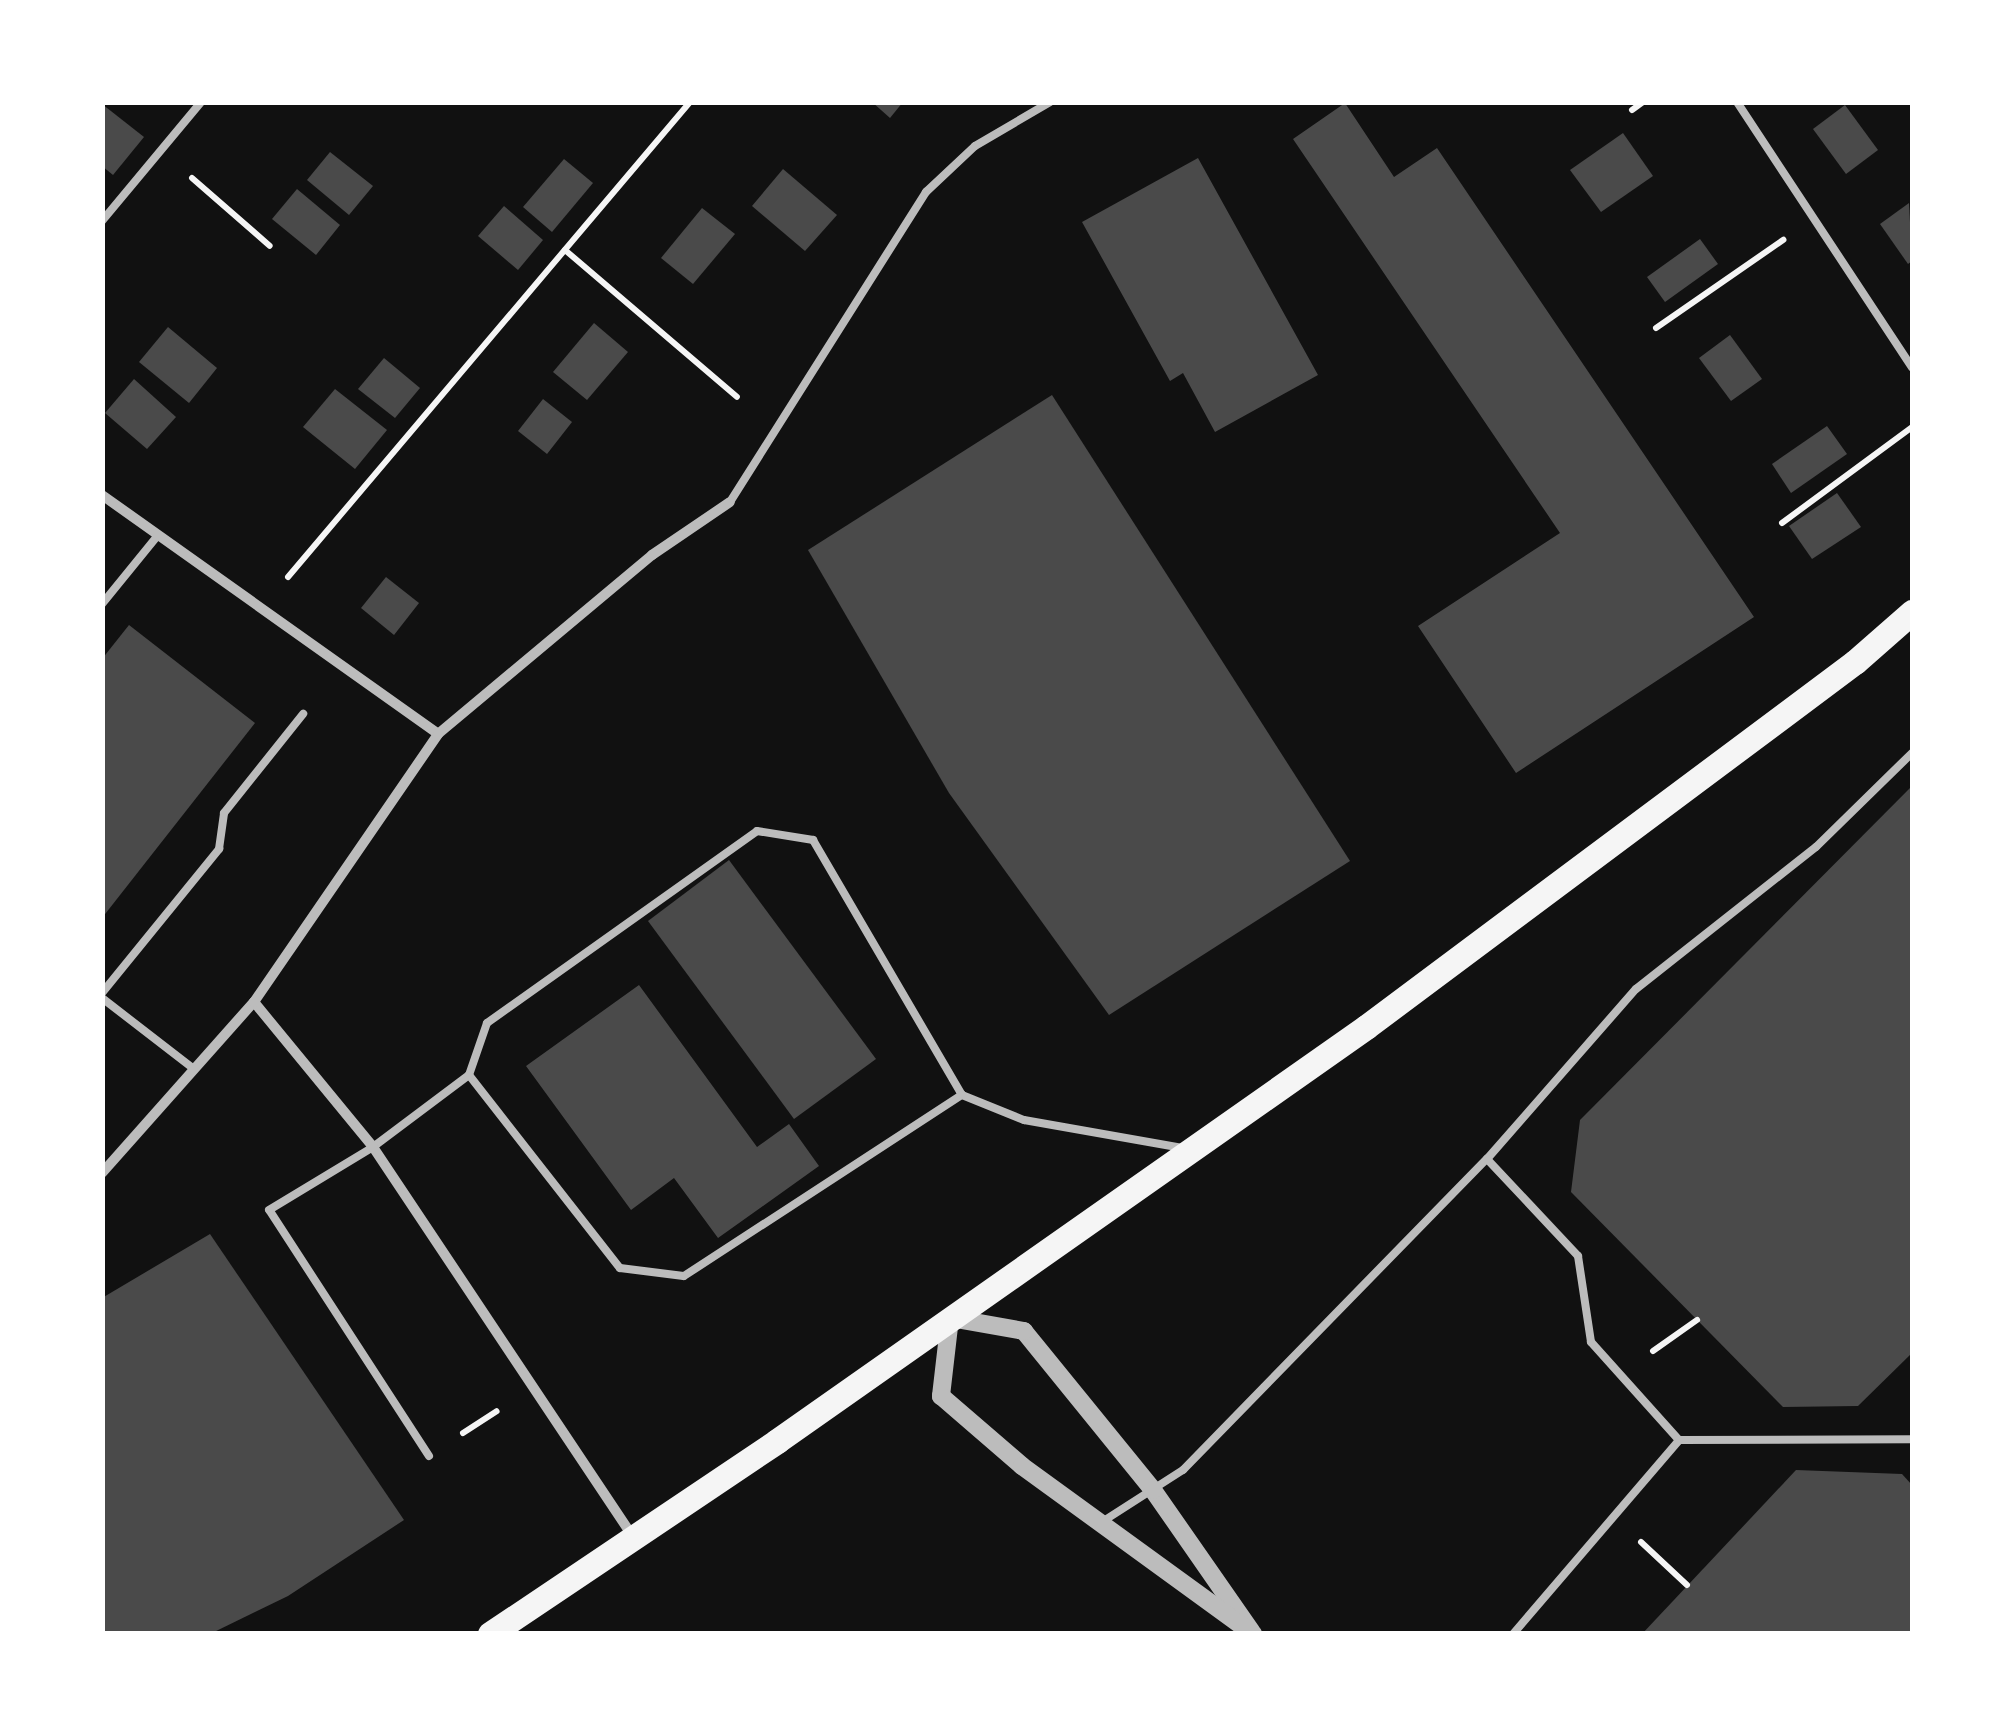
<!DOCTYPE html>
<style>
body{margin:0}
#map{position:relative;width:2015px;height:1736px;overflow:hidden;background:#111;font-family:"IBM Plex Sans",sans-serif}
div>[style]{position:absolute}
[style*='--x']{left:calc(var(--x)*1px);top:calc(var(--y)*1px);width:calc(var(--w)*1px);rotate:calc(var(--a)*1deg)}
.building>*{inset:0;background:#4a4a4a}
.path>*{height:6px;margin:-3px;padding:0 3px;transform-origin:3px;border-radius:3px;background:#f5f5f5}
.service>*{height:8px;margin:-4px;padding:0 4px;transform-origin:4px;border-radius:4px;background:#bcbcbc}
.minor>*{height:10px;margin:-5px;padding:0 5px;transform-origin:5px;border-radius:5px;background:#bcbcbc}
.tertiary>*{height:18px;margin:-9px;padding:0 9px;transform-origin:9px;border-radius:9px;background:#bcbcbc}
.primary>*{height:25px;margin:-12.5px;padding:0 12.5px;transform-origin:12.5px;border-radius:12.5px;background:#f5f5f5}
span{translate:-50% -50%;white-space:nowrap;text-align:center;line-height:1.15;-webkit-text-stroke:9px #fff;paint-order:stroke}
.frame{position:absolute;inset:0;border:105px solid #fff;pointer-events:none}
</style>
<div id="map">
<div class="building">
<i style="clip-path:polygon(872px 102px,903px 102px,890px 118px)"></i>
<i style="clip-path:polygon(1345px 103px,1394px 177px,1437px 148px,1754px 617px,1516px 773px,1418px 626px,1560px 533px,1293px 139px)"></i>
<i style="clip-path:polygon(102px 104px,144px 137px,113px 175px,102px 166px)"></i>
<i style="clip-path:polygon(1845px 105px,1878px 150px,1846px 174px,1813px 129px)"></i>
<i style="clip-path:polygon(1623px 133px,1653px 176px,1601px 212px,1570px 170px)"></i>
<i style="clip-path:polygon(330px 152px,373px 186px,349px 215px,307px 180px)"></i>
<i style="clip-path:polygon(1198px 158px,1318px 375px,1215px 432px,1183px 373px,1170px 381px,1082px 222px)"></i>
<i style="clip-path:polygon(564px 159px,593px 183px,552px 232px,523px 207px)"></i>
<i style="clip-path:polygon(783px 169px,837px 215px,805px 251px,752px 206px)"></i>
<i style="clip-path:polygon(297px 189px,340px 225px,316px 255px,272px 219px)"></i>
<i style="clip-path:polygon(1909px 203px,1912px 261px,1908px 264px,1880px 224px)"></i>
<i style="clip-path:polygon(504px 206px,543px 240px,518px 270px,478px 236px)"></i>
<i style="clip-path:polygon(702px 208px,735px 234px,693px 284px,661px 258px)"></i>
<i style="clip-path:polygon(1700px 239px,1718px 264px,1665px 302px,1647px 277px)"></i>
<i style="clip-path:polygon(594px 323px,628px 352px,587px 400px,553px 372px)"></i>
<i style="clip-path:polygon(168px 327px,217px 368px,189px 403px,139px 362px)"></i>
<i style="clip-path:polygon(1730px 335px,1762px 379px,1731px 401px,1699px 358px)"></i>
<i style="clip-path:polygon(384px 358px,420px 388px,395px 418px,358px 389px)"></i>
<i style="clip-path:polygon(134px 379px,176px 417px,147px 449px,105px 413px)"></i>
<i style="clip-path:polygon(335px 389px,387px 430px,355px 469px,303px 427px)"></i>
<i style="clip-path:polygon(1052px 395px,1350px 861px,1109px 1015px,949px 793px,808px 550px)"></i>
<i style="clip-path:polygon(543px 399px,572px 422px,547px 454px,518px 431px)"></i>
<i style="clip-path:polygon(1827px 426px,1847px 454px,1791px 493px,1772px 464px)"></i>
<i style="clip-path:polygon(1837px 493px,1861px 527px,1812px 559px,1789px 526px)"></i>
<i style="clip-path:polygon(386px 577px,419px 603px,394px 635px,361px 608px)"></i>
<i style="clip-path:polygon(129px 625px,255px 723px,102px 918px,102px 659px)"></i>
<i style="clip-path:polygon(1912px 786px,1912px 1353px,1858px 1406px,1783px 1407px,1571px 1192px,1580px 1120px)"></i>
<i style="clip-path:polygon(729px 860px,876px 1059px,794px 1119px,648px 921px)"></i>
<i style="clip-path:polygon(639px 985px,757px 1147px,789px 1124px,819px 1166px,718px 1238px,674px 1178px,631px 1210px,526px 1066px)"></i>
<i style="clip-path:polygon(210px 1234px,404px 1520px,288px 1596px,210px 1634px,102px 1634px,102px 1298px)"></i>
<i style="clip-path:polygon(1796px 1470px,1902px 1474px,1912px 1485px,1912px 1634px,1642px 1634px)"></i>
</div>
<div class="path">
<i style="--x:1632;--y:110;--w:14;--a:-36"></i>
<i style="--x:192;--y:178;--w:103;--a:41.1"></i>
<i style="--x:565;--y:250;--w:226;--a:40.5"></i>
<i style="--x:1656;--y:328;--w:155;--a:-34.7"></i>
<i style="--x:1782;--y:523;--w:162;--a:-36.4"></i>
<i style="--x:288;--y:577;--w:622;--a:-49.76"></i>
<i style="--x:1653;--y:1351;--w:54;--a:-35.2"></i>
<i style="--x:463;--y:1433;--w:40;--a:-32.9"></i>
<i style="--x:1641;--y:1542;--w:63;--a:43.1"></i>
</div>
<div class="service">
<i style="--x:1737;--y:102;--w:318;--a:56.6"></i>
<i style="--x:102;--y:221;--w:155;--a:-50.2"></i>
<i style="--x:730;--y:502;--w:367;--a:-57.7"></i>
<i style="--x:926;--y:192;--w:67;--a:-43.2"></i>
<i style="--x:975;--y:146;--w:87;--a:-30.4"></i>
<i style="--x:102;--y:604;--w:89;--a:-50.9"></i>
<i style="--x:102;--y:993;--w:186;--a:-50.9"></i>
<i style="--x:219;--y:849;--w:36;--a:-82"></i>
<i style="--x:224;--y:813;--w:127;--a:-51.4"></i>
<i style="--x:102;--y:998;--w:116;--a:37.7"></i>
<i style="--x:469;--y:1075;--w:245;--a:52"></i>
<i style="--x:620;--y:1268;--w:64;--a:7.1"></i>
<i style="--x:684;--y:1276;--w:332;--a:-33.1"></i>
<i style="--x:1487;--y:1159;--w:226;--a:-48.8"></i>
<i style="--x:1636;--y:989;--w:229;--a:-38.3"></i>
<i style="--x:1816;--y:847;--w:134;--a:-44.4"></i>
<i style="--x:429;--y:1456;--w:293;--a:-123"></i>
<i style="--x:269;--y:1210;--w:122;--a:-31.2"></i>
<i style="--x:373;--y:1147;--w:120;--a:-36.9"></i>
<i style="--x:469;--y:1075;--w:55;--a:-70.9"></i>
<i style="--x:487;--y:1023;--w:331;--a:-35.4"></i>
<i style="--x:757;--y:831;--w:57;--a:9.1"></i>
<i style="--x:813;--y:840;--w:295;--a:59.7"></i>
<i style="--x:962;--y:1095;--w:67;--a:22"></i>
<i style="--x:1024;--y:1120;--w:161;--a:10"></i>
<i style="--x:1105;--y:1520;--w:93;--a:-32.7"></i>
<i style="--x:1183;--y:1470;--w:435;--a:-45.7"></i>
<i style="--x:1487;--y:1159;--w:133;--a:46.8"></i>
<i style="--x:1578;--y:1256;--w:87;--a:81.4"></i>
<i style="--x:1591;--y:1342;--w:132;--a:48.1"></i>
<i style="--x:1513;--y:1634;--w:255;--a:-49.4"></i>
<i style="--x:1679;--y:1440;--w:233;--a:-0.2"></i>
</div>
<div class="minor">
<i style="--x:102;--y:495;--w:412;--a:35.4"></i>
<i style="--x:254;--y:1002;--w:188;--a:50.6"></i>
<i style="--x:373;--y:1147;--w:471;--a:56.3"></i>
<i style="--x:102;--y:1173;--w:229;--a:-48.4"></i>
<i style="--x:254;--y:1002;--w:325;--a:-55.5"></i>
<i style="--x:438;--y:734;--w:279;--a:-39.9"></i>
<i style="--x:652;--y:555;--w:94;--a:-34.2"></i>
</div>
<div class="tertiary">
<i style="--x:1251;--y:1631;--w:172;--a:-124.8"></i>
<i style="--x:1153;--y:1490;--w:205;--a:-129.1"></i>
<i style="--x:1024;--y:1331;--w:75;--a:-170"></i>
<i style="--x:950;--y:1318;--w:79;--a:96.6"></i>
<i style="--x:941;--y:1396;--w:107;--a:40.8"></i>
<i style="--x:1022;--y:1466;--w:286;--a:36"></i>
</div>
<div class="primary">
<i style="--x:490;--y:1634;--w:346;--a:-33.9"></i>
<i style="--x:777;--y:1441;--w:720;--a:-35.1"></i>
<i style="--x:1366;--y:1027;--w:610;--a:-36.74"></i>
<i style="--x:1855;--y:662;--w:76;--a:-41.3"></i>
</div>
<div class="frame"></div>
</div>
